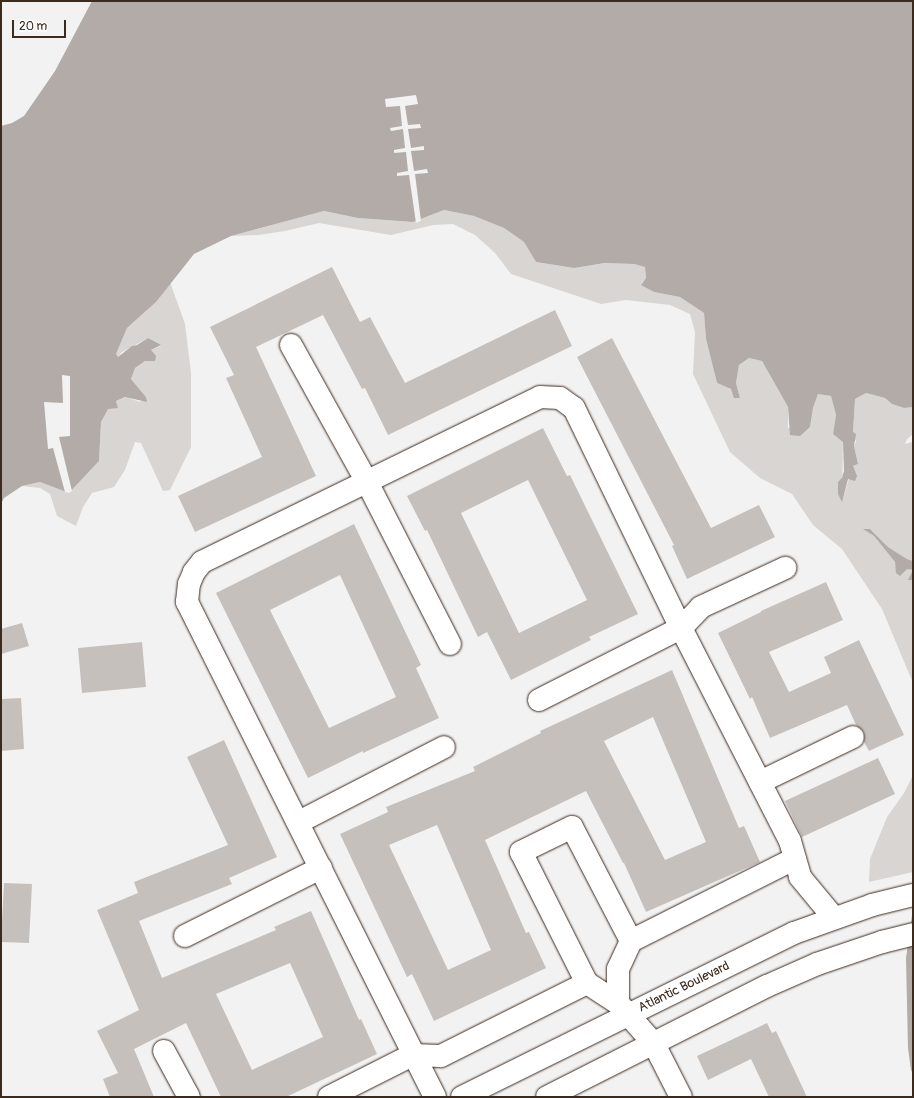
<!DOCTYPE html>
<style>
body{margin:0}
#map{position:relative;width:914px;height:1098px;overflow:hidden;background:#f3f2f2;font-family:Pangolin,sans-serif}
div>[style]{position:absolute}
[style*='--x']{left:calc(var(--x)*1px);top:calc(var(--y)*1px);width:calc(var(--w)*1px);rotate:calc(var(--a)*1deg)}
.green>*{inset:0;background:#d8d5d2}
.water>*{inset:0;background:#b2aba7}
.pier>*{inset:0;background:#f3f2f2}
.building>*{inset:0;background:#c6c0bd}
.roads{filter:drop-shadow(0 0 1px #3b2a1e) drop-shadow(0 0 1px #3b2a1e)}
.minor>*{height:22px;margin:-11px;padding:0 11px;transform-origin:11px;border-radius:11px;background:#fff}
.major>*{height:22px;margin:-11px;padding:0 11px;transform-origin:11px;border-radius:11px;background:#fff}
span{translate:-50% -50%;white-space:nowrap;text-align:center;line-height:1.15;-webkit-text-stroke:3px #fff;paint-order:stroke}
.street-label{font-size:13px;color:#3b2a1e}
.frame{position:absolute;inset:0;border:2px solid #3b2a1e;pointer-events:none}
.scale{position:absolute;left:12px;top:20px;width:54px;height:18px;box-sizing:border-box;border:2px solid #3b2a1e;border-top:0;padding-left:5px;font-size:12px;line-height:14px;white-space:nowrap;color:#3b2a1e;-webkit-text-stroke:3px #fff;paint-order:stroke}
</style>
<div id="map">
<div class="green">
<i style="clip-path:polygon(444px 210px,474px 216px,504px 228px,524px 242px,536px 262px,574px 268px,605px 263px,634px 264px,645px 267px,646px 278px,641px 284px,654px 292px,680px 297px,704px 313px,706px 339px,717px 383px,731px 389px,740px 398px,736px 383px,739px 365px,749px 358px,762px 361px,788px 407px,788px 428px,810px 427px,813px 408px,818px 394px,831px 396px,836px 415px,833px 434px,843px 441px,842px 501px,853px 466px,858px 464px,854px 446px,856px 442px,853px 432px,855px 399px,866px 393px,885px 398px,892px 404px,904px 408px,913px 407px,913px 434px,907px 439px,905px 444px,912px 442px,913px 443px,913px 561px,907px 559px,888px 547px,870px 529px,864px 529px,874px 536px,895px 562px,897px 573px,907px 569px,913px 570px,909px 580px,913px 580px,913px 683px,882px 609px,842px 549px,813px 525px,792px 494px,760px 478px,730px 452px,693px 374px,695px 332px,690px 314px,670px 305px,626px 300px,601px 304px,511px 274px,495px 253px,475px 235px,453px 224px,433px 225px,391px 235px,319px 223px,285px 231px,259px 235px,231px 236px,324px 211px,358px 218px,413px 222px)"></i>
<i style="clip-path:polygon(170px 282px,185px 324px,191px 373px,191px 447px,170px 490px,163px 491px,141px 443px,135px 442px,125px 470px,114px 487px,92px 493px,83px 507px,76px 526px,57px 516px,50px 494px,40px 488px,22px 486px,40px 482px,69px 493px,99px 461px,101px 422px,108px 408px,118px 408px,116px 401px,126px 397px,140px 402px,146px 397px,131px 379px,135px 368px,145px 361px,151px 350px,161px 346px,148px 338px,122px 352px,118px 357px,116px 354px,127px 328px,156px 302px)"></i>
<i style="clip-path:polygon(913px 775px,913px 872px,869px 882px,870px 859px,887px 817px,904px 793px)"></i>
</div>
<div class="water">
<i style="clip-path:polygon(92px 1px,913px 1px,913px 407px,904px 408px,892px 404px,885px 398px,866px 393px,855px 399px,853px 432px,856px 434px,854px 446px,858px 464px,853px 466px,857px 476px,855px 481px,848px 479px,842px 502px,838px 494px,838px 482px,842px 478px,844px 471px,843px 442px,833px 434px,836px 415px,831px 396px,818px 394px,813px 408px,810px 427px,800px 436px,790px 435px,788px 407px,762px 361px,749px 358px,739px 365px,736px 383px,740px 398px,734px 398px,731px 389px,717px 383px,706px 339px,704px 313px,680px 297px,654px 292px,641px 285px,646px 278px,645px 267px,634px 264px,605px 263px,574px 268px,536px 262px,524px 242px,504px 228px,474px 216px,444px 210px,413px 222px,358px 218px,324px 211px,231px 236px,194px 254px,156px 302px,127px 328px,116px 354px,118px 357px,132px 346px,137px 345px,148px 338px,161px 345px,151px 350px,156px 356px,155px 361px,145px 361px,135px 368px,131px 379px,146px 397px,147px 402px,125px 397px,116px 401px,118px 408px,108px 409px,101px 422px,99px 461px,69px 493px,40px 482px,22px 486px,4px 498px,1px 504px,1px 126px,12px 123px,24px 116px,55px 71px)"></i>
<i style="clip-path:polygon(863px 529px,870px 529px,888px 547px,907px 559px,913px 561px,913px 580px,908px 580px,913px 570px,907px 569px,900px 576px,896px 573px,895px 562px,874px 536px)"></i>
<i style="clip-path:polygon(913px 908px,913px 1074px,911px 1070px,908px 1048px,906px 958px)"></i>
</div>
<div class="pier">
<i style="clip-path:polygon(416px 95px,418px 104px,405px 106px,408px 125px,420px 124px,421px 128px,408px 129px,411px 148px,424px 146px,424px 150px,411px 151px,414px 171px,427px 169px,428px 173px,415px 174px,421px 221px,416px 223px,409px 175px,397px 176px,397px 173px,408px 171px,406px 152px,394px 153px,394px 150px,405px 148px,403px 129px,391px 131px,390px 128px,402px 126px,400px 106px,386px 107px,385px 99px)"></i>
<i style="clip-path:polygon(62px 375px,70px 376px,70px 436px,59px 437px,72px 491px,69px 493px,65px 492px,53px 448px,48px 449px,44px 402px,63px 403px)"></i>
</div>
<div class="building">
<i style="clip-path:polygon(332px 267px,360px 322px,370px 317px,405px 383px,555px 310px,572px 346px,388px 435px,365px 388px,362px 389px,323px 315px,256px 347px,316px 476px,195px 532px,178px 496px,262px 457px,226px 378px,234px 375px,210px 327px)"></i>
<i style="clip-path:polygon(612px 338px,711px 528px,759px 505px,775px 537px,687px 579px,672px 546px,674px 545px,577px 357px)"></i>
<i style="clip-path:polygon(evenodd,543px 428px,567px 476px,570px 475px,638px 614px,589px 637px,591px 640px,511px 680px,487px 632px,478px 637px,427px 530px,425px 531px,407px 496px,543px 428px,528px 480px,587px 600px,519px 633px,461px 513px,528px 480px)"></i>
<i style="clip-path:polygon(evenodd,354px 524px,421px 665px,416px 668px,439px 718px,363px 753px,363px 751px,308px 778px,216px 593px,354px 524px,340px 575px,396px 697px,329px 728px,270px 610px,340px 575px)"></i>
<i style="clip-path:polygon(826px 582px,843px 620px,769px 652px,789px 692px,831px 673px,824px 657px,859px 640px,904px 735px,869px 751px,864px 742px,864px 732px,856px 725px,847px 705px,770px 738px,752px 697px,750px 699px,718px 633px,761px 612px,761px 611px)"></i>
<i style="clip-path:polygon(22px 623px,29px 646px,1px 654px,1px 629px)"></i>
<i style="clip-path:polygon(142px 642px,146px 687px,82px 693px,78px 648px)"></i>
<i style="clip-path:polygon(evenodd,672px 670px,739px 828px,744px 826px,760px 862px,646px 912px,624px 863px,623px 863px,586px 791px,485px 840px,526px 933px,529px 932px,546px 968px,434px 1021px,412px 974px,407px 977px,340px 834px,388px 812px,386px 807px,475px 771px,473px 767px,541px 733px,540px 731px,672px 670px,653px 717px,706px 842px,665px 860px,604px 741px,653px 717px,672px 670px,437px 825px,491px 950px,448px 970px,389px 845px,437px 825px)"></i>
<i style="clip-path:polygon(21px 698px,24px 749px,1px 751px,1px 699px)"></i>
<i style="clip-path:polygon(evenodd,224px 740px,277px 857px,229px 878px,232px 884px,139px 921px,162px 978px,276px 930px,274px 927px,311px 911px,359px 1020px,361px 1019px,377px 1054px,286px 1097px,221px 1097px,186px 1023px,134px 1049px,154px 1097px,110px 1097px,103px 1079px,118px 1073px,97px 1031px,139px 1010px,97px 910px,138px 893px,134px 882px,228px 845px,187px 757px,224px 740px,290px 963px,323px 1037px,252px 1070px,216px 994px,290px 963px)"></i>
<i style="clip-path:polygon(878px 758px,895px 794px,802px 837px,785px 801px)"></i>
<i style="clip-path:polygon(4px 883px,32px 884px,29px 943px,1px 942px)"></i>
<i style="clip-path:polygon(767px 1023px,772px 1033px,776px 1031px,807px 1097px,769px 1097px,751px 1059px,708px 1080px,697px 1056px)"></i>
</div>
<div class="roads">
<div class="minor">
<i style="--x:291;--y:345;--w:157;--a:61"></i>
<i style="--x:367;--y:482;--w:182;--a:62.9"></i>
<i style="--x:539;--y:700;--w:159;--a:-26.9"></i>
<i style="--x:681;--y:628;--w:29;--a:-46"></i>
<i style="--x:701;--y:607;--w:93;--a:-24.9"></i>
<i style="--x:760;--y:782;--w:103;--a:-25.8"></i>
<i style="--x:299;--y:822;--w:163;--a:-27.3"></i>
<i style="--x:185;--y:936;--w:152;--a:-26.6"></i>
<i style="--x:631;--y:941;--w:128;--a:-117.4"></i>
<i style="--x:572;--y:827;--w:57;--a:153.9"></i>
<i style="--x:521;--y:852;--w:147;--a:63.3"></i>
<i style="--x:587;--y:983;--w:37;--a:33"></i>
<i style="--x:618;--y:1003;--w:34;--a:-90"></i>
<i style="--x:618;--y:969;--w:31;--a:-65"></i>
<i style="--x:631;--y:941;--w:182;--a:-26.7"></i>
<i style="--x:618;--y:1003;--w:55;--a:48.7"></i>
<i style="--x:654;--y:1044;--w:59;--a:63"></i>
<i style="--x:164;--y:1051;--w:52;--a:61.5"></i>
<i style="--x:329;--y:1097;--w:93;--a:-26.8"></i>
<i style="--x:412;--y:1055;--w:29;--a:2"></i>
<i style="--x:441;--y:1056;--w:163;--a:-26.6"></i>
<i style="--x:435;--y:1097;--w:554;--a:-116.61"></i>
<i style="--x:187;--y:602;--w:18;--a:-84"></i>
<i style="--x:189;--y:584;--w:13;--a:-67"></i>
<i style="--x:194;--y:572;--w:13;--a:-51"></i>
<i style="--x:202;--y:562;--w:376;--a:-26"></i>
<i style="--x:540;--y:397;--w:20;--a:3"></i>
<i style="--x:560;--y:398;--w:17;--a:36"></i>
<i style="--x:574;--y:408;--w:245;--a:64.1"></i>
<i style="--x:681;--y:628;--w:239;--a:62.9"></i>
<i style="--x:790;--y:841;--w:37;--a:74"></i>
<i style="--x:800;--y:877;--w:53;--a:50.3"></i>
</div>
<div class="major">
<i style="--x:462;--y:1097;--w:370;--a:-26.3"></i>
<i style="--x:794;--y:933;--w:83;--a:-19.7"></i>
<i style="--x:872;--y:905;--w:42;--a:-13.7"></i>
<i style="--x:547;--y:1097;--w:246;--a:-26.8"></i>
<i style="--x:767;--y:986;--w:55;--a:-23.7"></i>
<i style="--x:817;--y:964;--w:69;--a:-18.7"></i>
<i style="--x:882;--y:942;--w:32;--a:-14"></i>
</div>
</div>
<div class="street-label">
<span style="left:684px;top:987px;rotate:-26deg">Atlantic Boulevard</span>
</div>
<div class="frame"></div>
<div class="scale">20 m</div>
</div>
